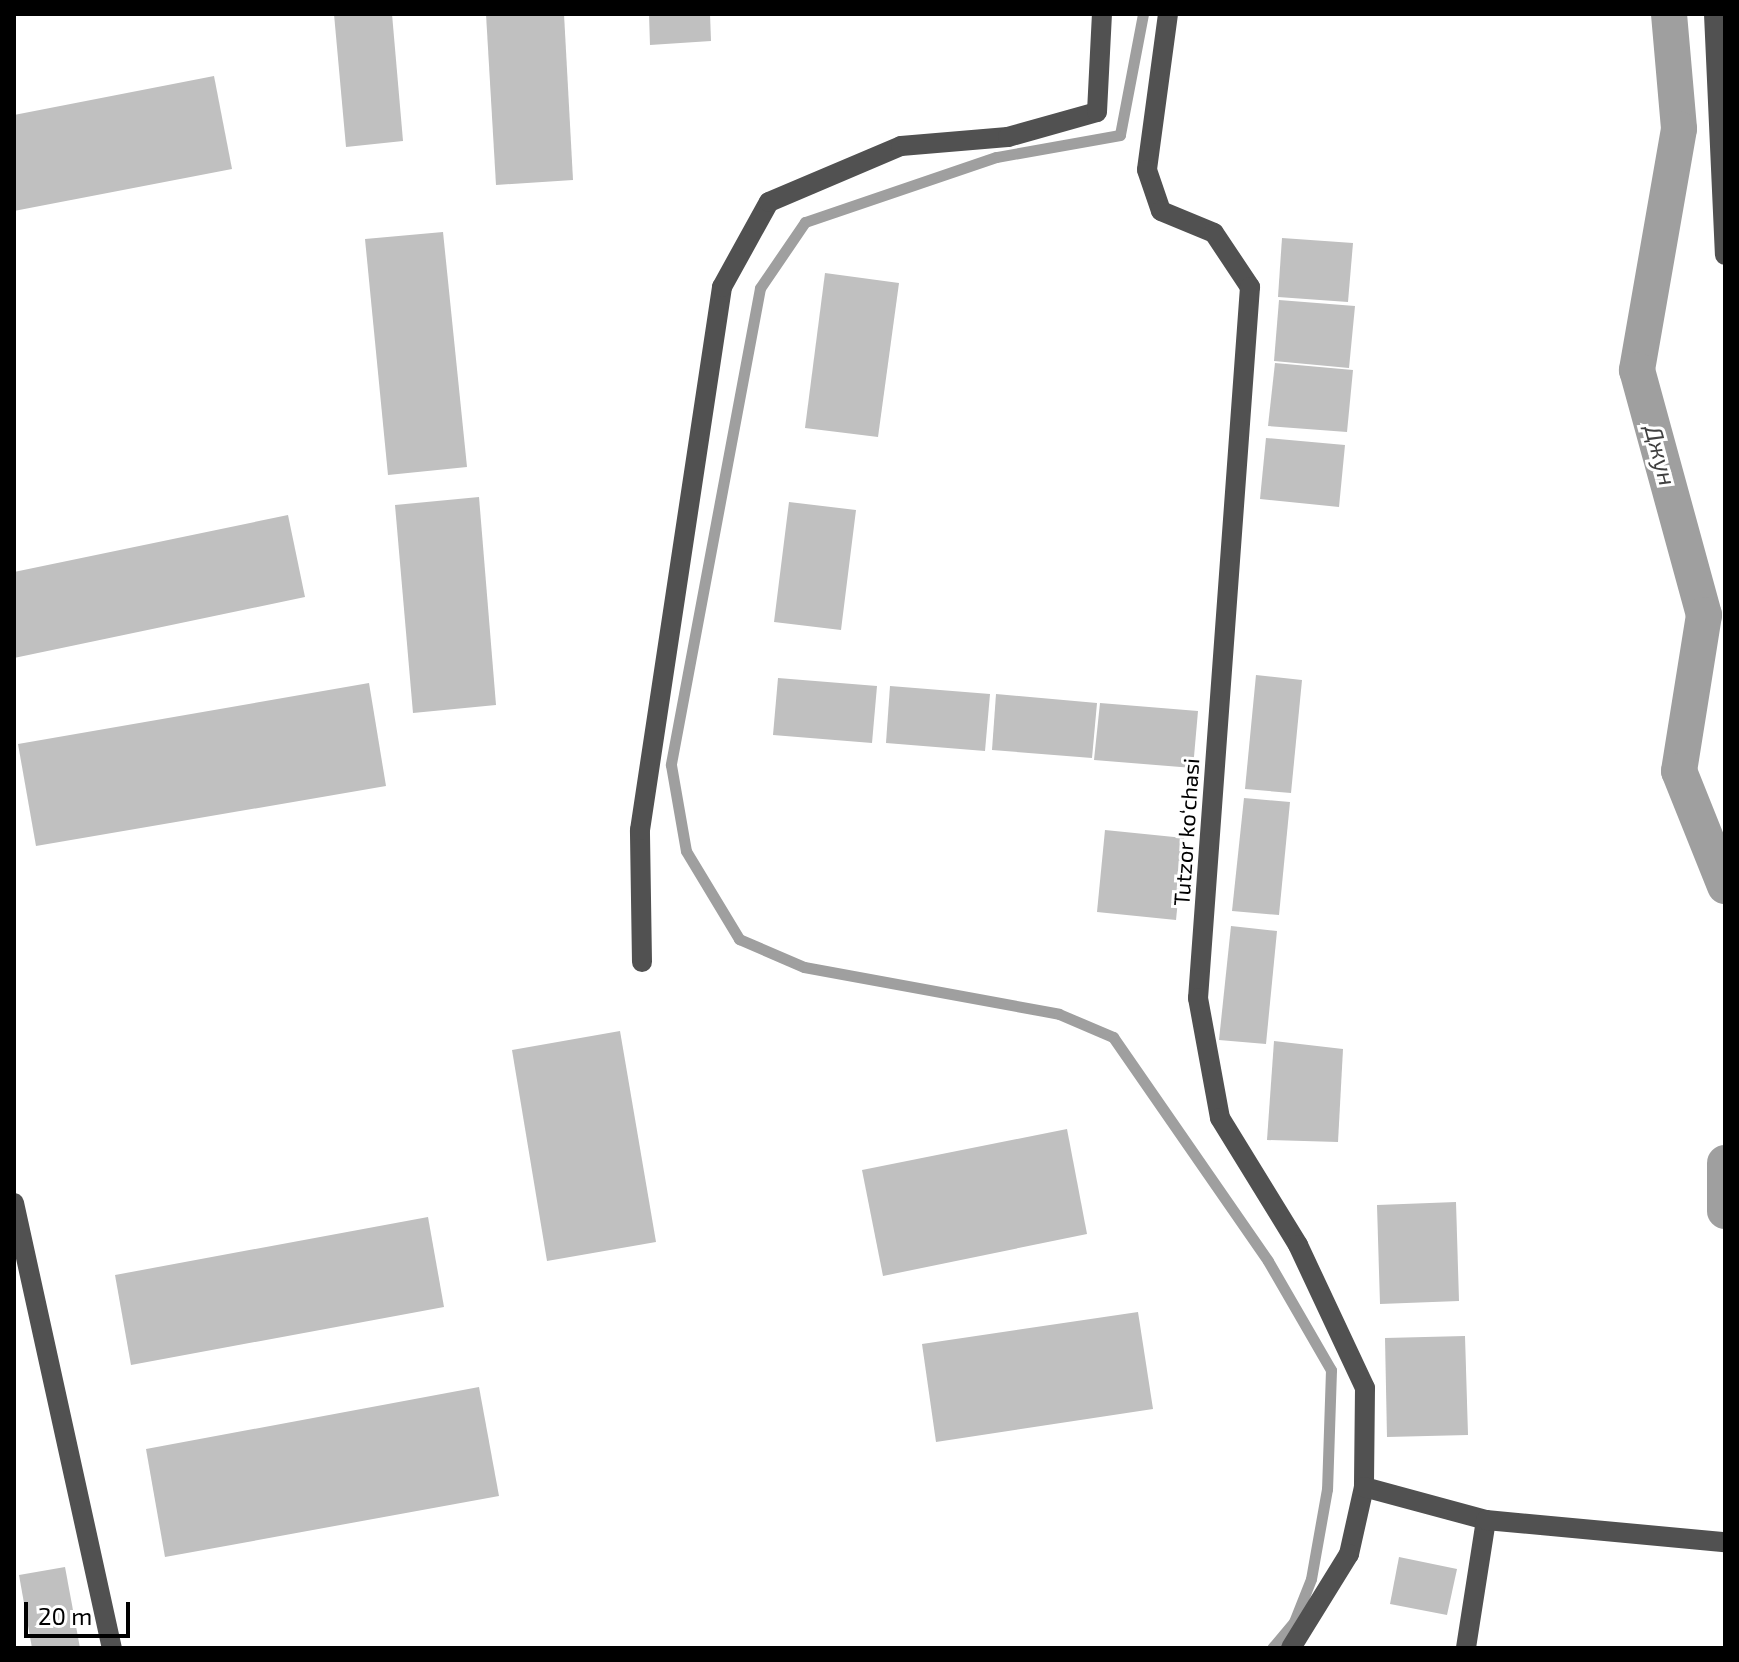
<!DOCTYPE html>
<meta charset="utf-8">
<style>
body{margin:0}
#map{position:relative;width:1739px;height:1662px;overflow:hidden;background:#fff;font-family:"Exo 2",sans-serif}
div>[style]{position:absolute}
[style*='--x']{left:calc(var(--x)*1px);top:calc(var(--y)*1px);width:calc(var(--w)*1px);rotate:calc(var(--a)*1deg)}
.stream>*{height:11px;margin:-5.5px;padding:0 5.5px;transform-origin:5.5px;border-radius:5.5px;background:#9f9f9f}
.canal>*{height:36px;margin:-18px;padding:0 18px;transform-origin:18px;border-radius:18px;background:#9f9f9f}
.building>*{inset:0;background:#c0c0c0}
.minor>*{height:20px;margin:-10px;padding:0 10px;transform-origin:10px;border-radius:10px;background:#515151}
span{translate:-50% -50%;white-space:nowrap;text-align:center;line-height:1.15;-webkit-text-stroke:6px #fff;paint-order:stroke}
.street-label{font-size:22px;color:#000}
.water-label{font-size:24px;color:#404040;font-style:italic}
.frame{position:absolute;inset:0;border:16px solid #000;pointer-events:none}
.scale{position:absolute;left:24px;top:1602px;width:106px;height:36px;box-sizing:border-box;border:4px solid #000;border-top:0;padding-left:10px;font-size:24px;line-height:28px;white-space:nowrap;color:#000;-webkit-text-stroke:6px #fff;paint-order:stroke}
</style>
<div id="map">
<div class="stream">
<i style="--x:1143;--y:14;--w:123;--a:100.8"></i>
<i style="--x:1120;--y:135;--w:126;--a:169.9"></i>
<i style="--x:996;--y:157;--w:202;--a:161.2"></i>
<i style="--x:805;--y:222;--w:80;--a:124.3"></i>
<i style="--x:760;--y:288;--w:485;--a:100.6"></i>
<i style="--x:671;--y:765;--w:87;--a:80.1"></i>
<i style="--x:686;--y:851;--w:103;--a:58.9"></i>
<i style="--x:739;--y:939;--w:71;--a:23.3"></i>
<i style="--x:804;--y:967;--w:259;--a:10.4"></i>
<i style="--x:1059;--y:1014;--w:59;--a:23.1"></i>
<i style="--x:1113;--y:1037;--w:272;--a:55.3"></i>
<i style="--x:1268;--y:1261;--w:126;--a:60"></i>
<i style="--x:1331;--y:1370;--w:119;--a:91.9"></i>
<i style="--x:1327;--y:1489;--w:91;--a:100.1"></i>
<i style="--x:1311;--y:1579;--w:46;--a:111.6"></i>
<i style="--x:1294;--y:1622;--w:34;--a:130"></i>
</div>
<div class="canal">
<i style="--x:1669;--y:14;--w:115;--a:85"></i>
<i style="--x:1679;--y:129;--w:245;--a:99.9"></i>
<i style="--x:1637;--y:370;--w:254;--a:74.7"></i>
<i style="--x:1704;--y:615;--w:158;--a:99.1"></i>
<i style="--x:1679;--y:771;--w:124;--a:68.2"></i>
<i style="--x:1725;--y:1163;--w:48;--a:90"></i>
</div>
<div class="building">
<i style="clip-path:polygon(334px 14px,392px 14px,403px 141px,346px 147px)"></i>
<i style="clip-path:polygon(486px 14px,564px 14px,573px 180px,496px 185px)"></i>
<i style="clip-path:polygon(649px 14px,710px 14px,711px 41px,650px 45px)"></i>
<i style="clip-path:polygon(214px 76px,232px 169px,14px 211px,14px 115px)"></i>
<i style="clip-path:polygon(443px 232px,467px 467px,388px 475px,365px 239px)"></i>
<i style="clip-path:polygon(1282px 238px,1353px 243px,1348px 302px,1278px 297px)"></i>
<i style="clip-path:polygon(825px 273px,899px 283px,878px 437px,805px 428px)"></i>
<i style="clip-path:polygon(1279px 300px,1355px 306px,1349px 368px,1274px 361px)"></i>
<i style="clip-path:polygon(1275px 363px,1353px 370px,1347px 432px,1268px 426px)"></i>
<i style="clip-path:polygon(1266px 438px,1345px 445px,1339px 507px,1260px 499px)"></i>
<i style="clip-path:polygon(479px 497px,496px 705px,413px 713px,395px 505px)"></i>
<i style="clip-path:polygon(789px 502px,856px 510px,841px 630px,774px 622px)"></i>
<i style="clip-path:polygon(288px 515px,305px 597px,14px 658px,14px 572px)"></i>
<i style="clip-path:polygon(1256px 675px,1302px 680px,1291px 793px,1245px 789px)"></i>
<i style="clip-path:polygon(778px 678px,877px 686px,872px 743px,773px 735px)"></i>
<i style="clip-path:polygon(369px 683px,386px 786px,36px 846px,18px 744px)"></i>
<i style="clip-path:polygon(890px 686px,990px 694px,985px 751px,886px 743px)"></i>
<i style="clip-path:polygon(996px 694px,1097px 703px,1092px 758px,992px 750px)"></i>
<i style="clip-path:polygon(1100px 703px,1198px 711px,1193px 768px,1094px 760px)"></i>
<i style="clip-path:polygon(1244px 798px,1290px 802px,1279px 915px,1232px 911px)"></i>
<i style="clip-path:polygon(1105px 830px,1184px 838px,1176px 920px,1097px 912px)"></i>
<i style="clip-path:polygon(1231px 926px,1277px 931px,1266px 1044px,1219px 1040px)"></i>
<i style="clip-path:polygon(620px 1031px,656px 1242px,547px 1261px,512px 1050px)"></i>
<i style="clip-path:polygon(1274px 1041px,1343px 1049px,1338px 1142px,1267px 1140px)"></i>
<i style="clip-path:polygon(1067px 1129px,1087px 1234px,883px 1276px,862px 1170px)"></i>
<i style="clip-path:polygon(1456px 1202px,1459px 1301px,1380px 1304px,1377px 1205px)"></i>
<i style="clip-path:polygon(428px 1217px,444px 1307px,131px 1365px,115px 1275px)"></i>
<i style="clip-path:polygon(1138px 1312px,1153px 1409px,936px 1442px,922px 1344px)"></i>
<i style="clip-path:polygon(1465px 1336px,1468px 1435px,1387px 1437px,1385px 1338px)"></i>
<i style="clip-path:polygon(479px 1387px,499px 1496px,165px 1557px,146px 1449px)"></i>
<i style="clip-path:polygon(1399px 1557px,1457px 1569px,1447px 1615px,1390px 1604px)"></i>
<i style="clip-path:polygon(65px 1567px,80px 1648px,32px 1648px,19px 1575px)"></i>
</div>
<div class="minor">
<i style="--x:1168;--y:14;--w:157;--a:97.7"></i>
<i style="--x:1147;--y:170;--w:43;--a:71.1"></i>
<i style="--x:1161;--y:211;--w:57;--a:22.5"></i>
<i style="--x:1214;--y:233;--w:65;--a:56.3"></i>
<i style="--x:1250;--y:287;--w:713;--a:94.18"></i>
<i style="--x:1198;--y:998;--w:122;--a:79.6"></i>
<i style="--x:1220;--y:1118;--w:149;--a:58.4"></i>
<i style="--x:1298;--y:1245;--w:158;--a:64.9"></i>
<i style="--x:1365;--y:1388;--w:99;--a:90.6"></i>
<i style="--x:1364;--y:1487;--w:69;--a:102.6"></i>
<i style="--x:1349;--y:1554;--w:110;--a:121.7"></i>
<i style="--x:1714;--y:14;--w:241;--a:87.4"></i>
<i style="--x:642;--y:962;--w:132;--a:-90.9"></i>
<i style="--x:640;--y:830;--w:549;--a:-81.41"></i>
<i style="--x:722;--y:287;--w:97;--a:-61.1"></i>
<i style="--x:769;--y:202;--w:143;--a:-23"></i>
<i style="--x:901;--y:146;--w:107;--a:-4.8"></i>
<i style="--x:1008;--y:137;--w:92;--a:-15.7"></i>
<i style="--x:1097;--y:112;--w:98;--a:-87.1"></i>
<i style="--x:14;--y:1203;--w:456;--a:77.6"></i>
<i style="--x:1364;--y:1487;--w:126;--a:15.1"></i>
<i style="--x:1486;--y:1520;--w:130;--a:98.9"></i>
<i style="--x:1486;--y:1520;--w:240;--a:5.3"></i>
</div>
<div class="street-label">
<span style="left:1186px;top:832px;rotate:-86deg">Tutzor ko‘chasi</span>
</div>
<div class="water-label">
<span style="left:1661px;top:455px;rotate:75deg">Джун</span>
</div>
<div class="frame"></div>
<div class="scale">20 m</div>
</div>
